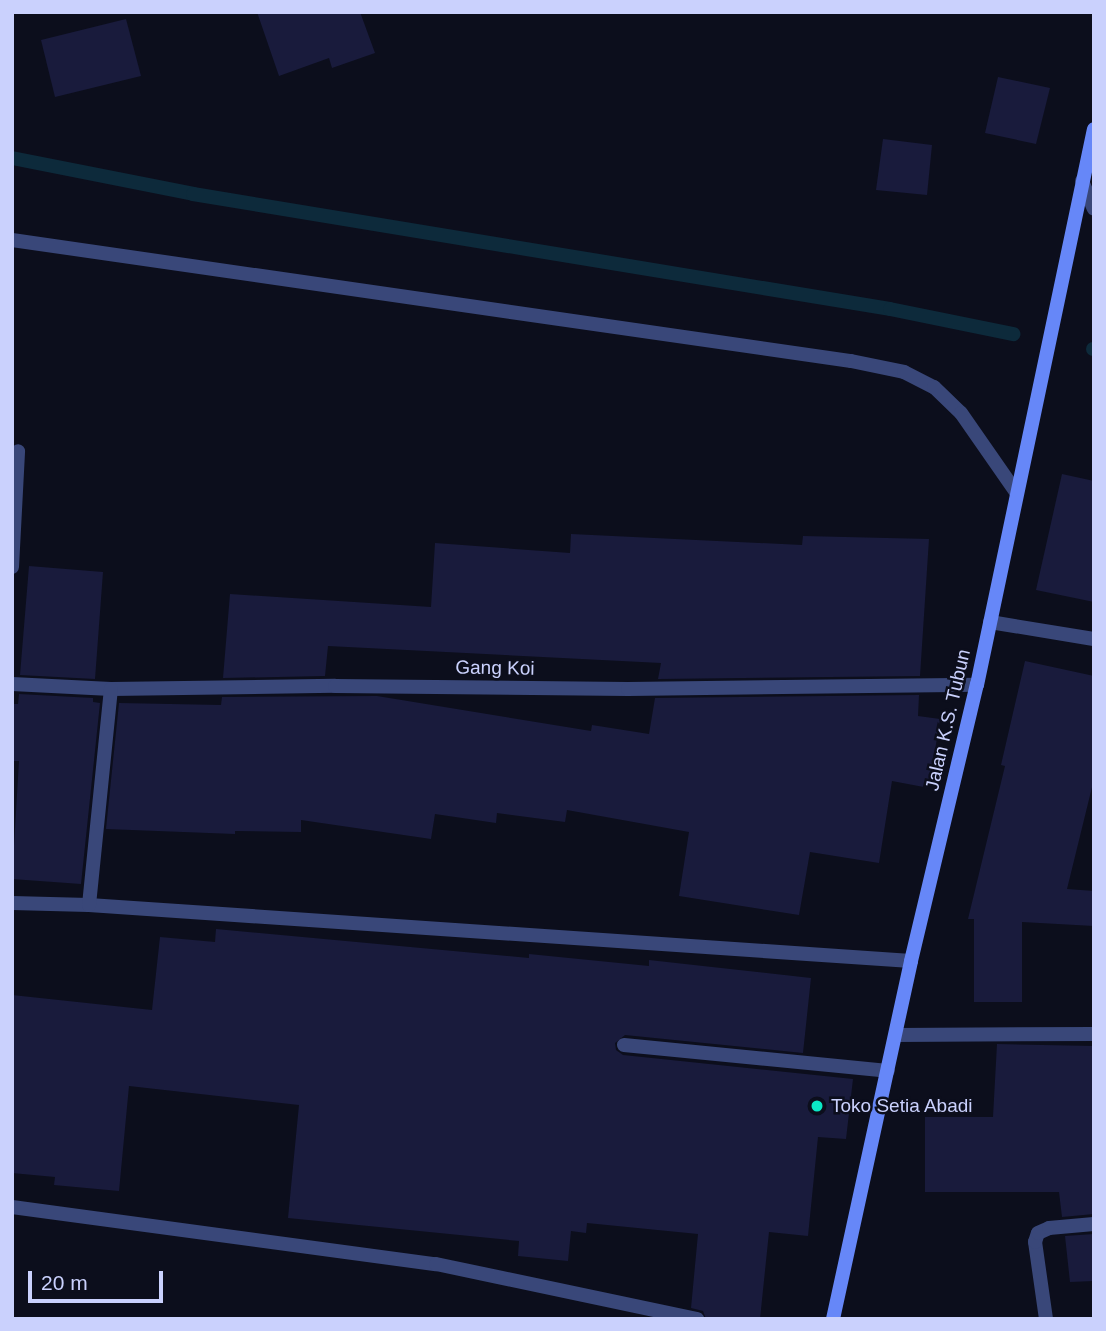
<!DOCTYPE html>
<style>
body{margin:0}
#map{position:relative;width:1106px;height:1331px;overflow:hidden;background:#0c0e1c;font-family:Arial,sans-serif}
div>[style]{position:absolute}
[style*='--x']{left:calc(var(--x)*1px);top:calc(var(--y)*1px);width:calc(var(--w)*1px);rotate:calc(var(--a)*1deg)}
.stream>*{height:14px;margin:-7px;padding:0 7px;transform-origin:7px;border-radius:7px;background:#0d2a3b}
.building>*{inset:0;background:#191b3c}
.lane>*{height:14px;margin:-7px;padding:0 7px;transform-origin:7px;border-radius:7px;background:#394779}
.street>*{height:14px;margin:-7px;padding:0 7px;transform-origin:7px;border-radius:7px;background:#394779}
.secondary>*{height:14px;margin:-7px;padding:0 7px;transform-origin:7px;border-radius:7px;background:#6687f8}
.dots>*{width:19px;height:19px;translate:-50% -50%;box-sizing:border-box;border:4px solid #0c0e1c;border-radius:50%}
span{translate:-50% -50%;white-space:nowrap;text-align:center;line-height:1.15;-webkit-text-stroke:5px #0c0e1c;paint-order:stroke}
.street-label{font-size:19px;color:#cad1fd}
.poi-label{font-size:19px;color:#cad1fd}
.left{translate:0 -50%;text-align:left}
.frame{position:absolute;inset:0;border:14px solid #cad1fd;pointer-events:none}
.scale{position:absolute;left:28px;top:1271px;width:135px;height:32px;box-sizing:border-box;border:4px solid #cad1fd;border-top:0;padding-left:9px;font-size:21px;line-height:24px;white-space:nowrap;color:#cad1fd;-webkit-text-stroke:5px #0c0e1c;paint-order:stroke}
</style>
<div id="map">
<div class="stream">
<i style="--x:12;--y:158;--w:185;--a:11.2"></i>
<i style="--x:193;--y:194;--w:706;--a:9.37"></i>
<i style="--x:890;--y:309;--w:126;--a:11.5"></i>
<i style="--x:1093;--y:349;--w:1;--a:0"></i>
</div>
<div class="building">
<i style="clip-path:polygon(257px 12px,360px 12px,375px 53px,332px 68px,329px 58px,279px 76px)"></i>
<i style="clip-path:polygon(126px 19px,141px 76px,55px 97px,41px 40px)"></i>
<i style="clip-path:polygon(998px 77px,1050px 88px,1036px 144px,985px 133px)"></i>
<i style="clip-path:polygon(883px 139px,932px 145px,927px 195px,876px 190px)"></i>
<i style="clip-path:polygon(1062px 474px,1094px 481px,1094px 602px,1036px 590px)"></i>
<i style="clip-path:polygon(571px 534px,802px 545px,803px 536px,929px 539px,920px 676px,658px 679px,661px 663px,328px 646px,325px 676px,223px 678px,230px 594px,431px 607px,435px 543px,570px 553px)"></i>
<i style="clip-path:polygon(29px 566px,103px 572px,95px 679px,20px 675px)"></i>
<i style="clip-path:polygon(1025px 661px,1094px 676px,1094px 779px,1067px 889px,1094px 891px,1094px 926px,1022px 922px,1022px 1002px,974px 1002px,974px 919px,968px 919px,1005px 766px,1001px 765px)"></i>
<i style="clip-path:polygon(19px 694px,93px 698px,93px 702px,100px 703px,81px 884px,12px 879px,19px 761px,12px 761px,12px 704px,18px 704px)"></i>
<i style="clip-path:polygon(919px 695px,918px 716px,940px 719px,929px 788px,892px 781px,879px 863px,810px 852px,799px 915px,679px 896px,689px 832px,567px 810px,565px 822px,497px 813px,496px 823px,435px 814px,431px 839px,301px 820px,301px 832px,235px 831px,235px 834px,106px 829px,119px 703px,221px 705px,222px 697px,377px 696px,591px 731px,592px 725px,649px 734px,655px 698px)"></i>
<i style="clip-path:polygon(216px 929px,529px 958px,529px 954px,649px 966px,649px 960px,811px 978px,803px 1053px,625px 1035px,615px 1043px,616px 1050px,623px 1055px,853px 1079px,846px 1139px,818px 1137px,808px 1236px,769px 1232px,760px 1319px,706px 1319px,703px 1311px,691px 1308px,698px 1234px,587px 1223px,586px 1233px,571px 1231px,568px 1261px,518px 1256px,519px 1241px,288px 1218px,299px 1105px,129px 1086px,119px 1191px,54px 1185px,55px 1177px,12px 1173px,12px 995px,152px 1010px,160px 937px,215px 942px)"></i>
<i style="clip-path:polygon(997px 1044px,1094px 1046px,1094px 1214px,1062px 1217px,1059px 1192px,925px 1192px,925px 1117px,993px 1117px)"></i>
<i style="clip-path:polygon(1094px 1234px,1094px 1281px,1070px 1282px,1065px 1236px)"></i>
</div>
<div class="lane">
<i style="--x:1046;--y:1319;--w:78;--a:-98.1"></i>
<i style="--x:1035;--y:1242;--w:9;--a:-72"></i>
<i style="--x:1038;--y:1233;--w:12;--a:-24"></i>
<i style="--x:1049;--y:1228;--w:45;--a:-5.1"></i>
</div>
<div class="street">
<i style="--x:1082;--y:181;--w:30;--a:67"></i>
<i style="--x:12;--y:240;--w:848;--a:8.21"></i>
<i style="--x:851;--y:361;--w:54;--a:11.7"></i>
<i style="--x:904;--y:372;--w:34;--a:27"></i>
<i style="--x:934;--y:387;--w:37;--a:44"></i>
<i style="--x:961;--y:413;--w:96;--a:55.2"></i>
<i style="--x:12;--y:567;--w:116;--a:-87"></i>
<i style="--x:990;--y:622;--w:105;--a:9.3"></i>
<i style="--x:12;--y:684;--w:99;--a:2.9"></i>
<i style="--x:111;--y:689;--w:224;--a:-0.8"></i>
<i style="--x:335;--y:686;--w:293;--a:0.6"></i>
<i style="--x:628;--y:689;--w:349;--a:-0.7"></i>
<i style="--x:12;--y:903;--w:77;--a:1.5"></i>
<i style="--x:89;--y:905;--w:824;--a:3.9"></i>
<i style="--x:89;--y:905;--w:217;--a:-84.2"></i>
<i style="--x:896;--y:1035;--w:198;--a:-0.3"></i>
<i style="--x:624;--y:1045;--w:265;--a:5.6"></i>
<i style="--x:12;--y:1207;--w:428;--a:7.7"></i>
<i style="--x:436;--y:1264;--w:267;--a:11.9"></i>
</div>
<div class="secondary">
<i style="--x:833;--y:1319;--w:366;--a:-77.7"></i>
<i style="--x:911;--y:961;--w:284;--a:-76.6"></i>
<i style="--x:977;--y:685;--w:568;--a:-78.12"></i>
</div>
<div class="dots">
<i style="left:817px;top:1106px;background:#0be8c6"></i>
</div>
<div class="street-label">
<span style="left:495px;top:668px;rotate:1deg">Gang Koi</span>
<span style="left:948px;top:720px;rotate:-77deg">Jalan K.S. Tubun</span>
</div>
<div class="poi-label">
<span class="left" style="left:831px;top:1106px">Toko Setia Abadi</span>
</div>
<div class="frame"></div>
<div class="scale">20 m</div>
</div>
